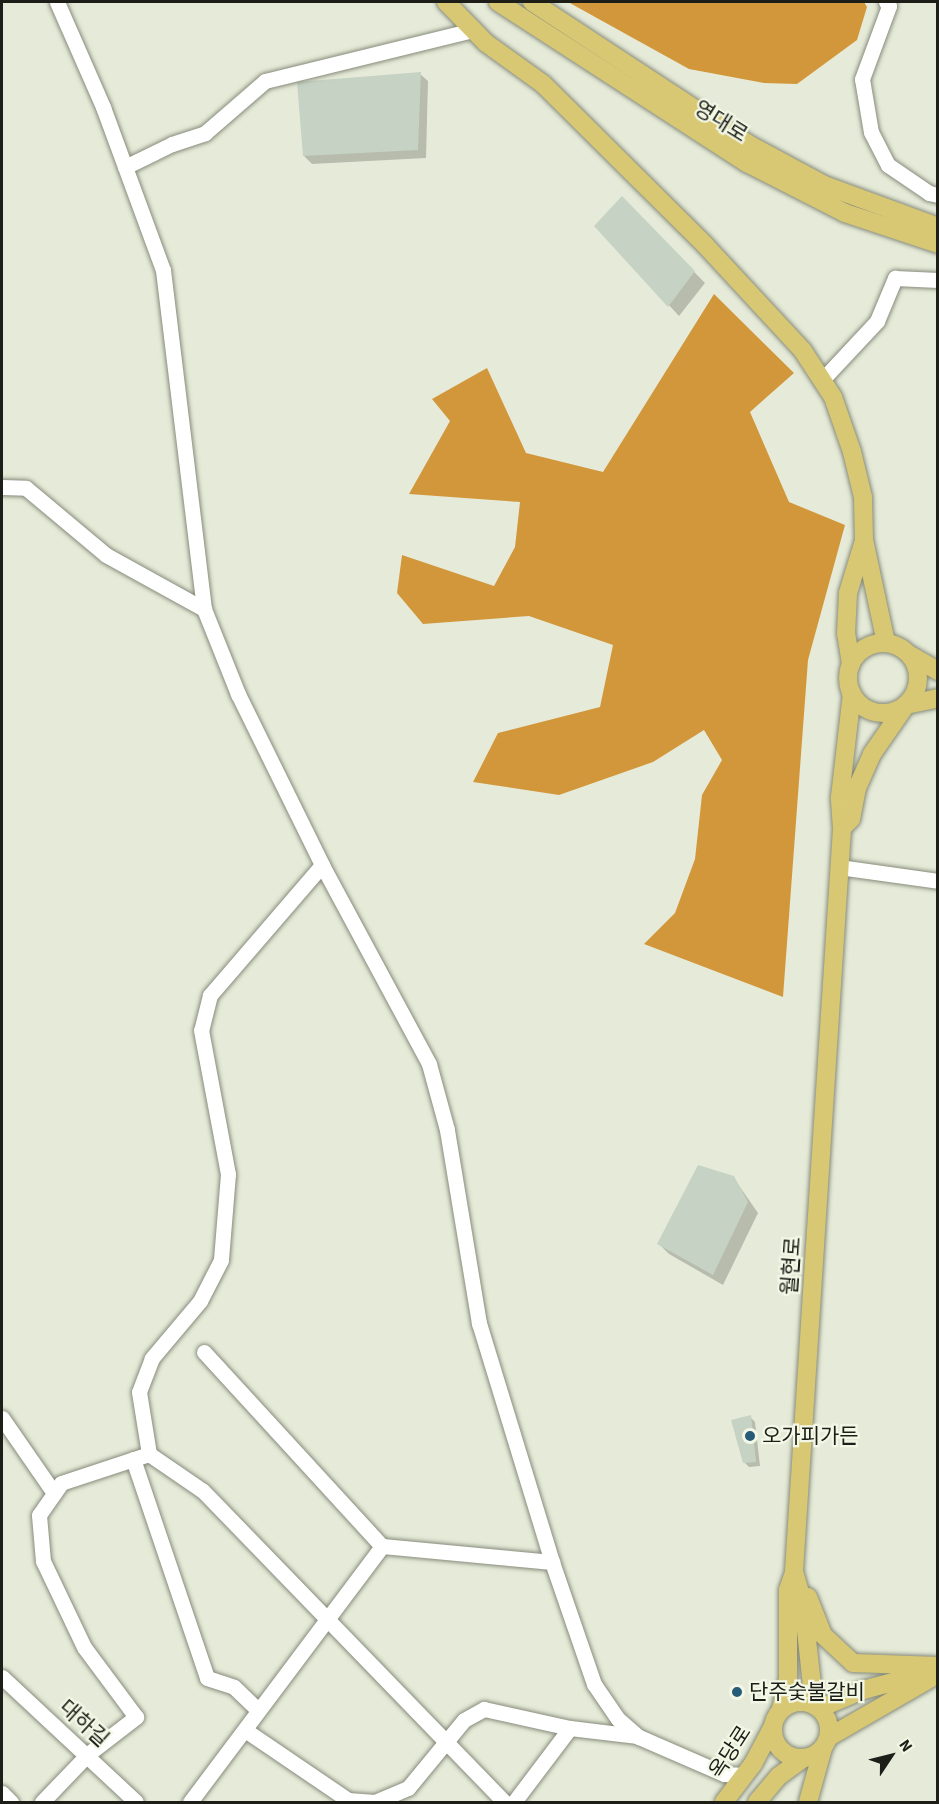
<!DOCTYPE html>
<meta charset="utf-8">
<style>
body{margin:0}
#map{position:relative;width:939px;height:1804px;overflow:hidden;background:#e6ebd9;font-family:"Source Sans 3","Noto Sans KR",sans-serif}
div>[style]{position:absolute}
[style*='--x']{left:calc(var(--x)*1px);top:calc(var(--y)*1px);width:calc(var(--w)*1px);rotate:calc(var(--a)*1deg)}
.forest>*{inset:0;background:#d2973a}
.shadow>*{inset:0;background:#0003}
.building>*{inset:0;background:#c5d2c4}
.roads{filter:drop-shadow(0 0 2px #878b7b) drop-shadow(0 0 2px #878b7b)}
.minor>*{height:15px;margin:-7.5px;padding:0 7.5px;transform-origin:7.5px;border-radius:7.5px;background:#fff}
.major>*{height:18px;margin:-9px;padding:0 9px;transform-origin:9px;border-radius:9px;background:#d8c874}
.major>.ring{margin:-9px;padding:0;box-sizing:content-box;background:none;border:18px solid #d8c874;border-radius:50%}
.dots>*{width:16px;height:16px;translate:-50% -50%;box-sizing:border-box;border:3px solid #f3f8e6;border-radius:50%}
span{translate:-50% -50%;white-space:nowrap;text-align:center;line-height:1.15;-webkit-text-stroke:4.5px #f3f8e6;paint-order:stroke}
.street-label{font-size:21px;color:#1c1e17}
.poi-label{font-size:21px;color:#1c1e17}
.left{translate:0 -50%;text-align:left}
.frame{position:absolute;inset:0;border:3px solid #1c1e17;pointer-events:none}
.north{position:absolute;left:861px;top:1726px;width:60px;height:60px;-webkit-text-stroke:4px #f3f8e6;paint-order:stroke;rotate:55deg;font-size:16px;font-weight:700;line-height:24px;text-align:center;color:#1c1e17}
.north::after{content:'';display:block;margin:auto;width:21px;height:27px;background:#1c1e17;clip-path:polygon(50% 0,100% 100%,50% 72%,0 100%)}
</style>
<div id="map">
<div class="forest">
<i style="clip-path:polygon(568px 2px,864px 2px,867px 7px,857px 40px,797px 84px,764px 83px,689px 69px)"></i>
<i style="clip-path:polygon(714px 294px,794px 373px,750px 412px,789px 502px,845px 525px,808px 660px,783px 997px,644px 944px,675px 913px,695px 859px,702px 795px,722px 760px,704px 730px,653px 762px,559px 795px,473px 782px,498px 733px,600px 707px,613px 645px,529px 616px,423px 624px,397px 593px,402px 555px,494px 586px,515px 547px,520px 502px,409px 494px,450px 421px,432px 399px,487px 368px,526px 453px,603px 472px)"></i>
</div>
<div class="shadow">
<i style="clip-path:polygon(420px 74px,428px 81px,426px 158px,312px 164px,304px 156px)"></i>
<i style="clip-path:polygon(622px 198px,705px 283px,679px 316px,596px 226px)"></i>
<i style="clip-path:polygon(733px 1177px,758px 1213px,723px 1285px,669px 1254px,659px 1244px)"></i>
<i style="clip-path:polygon(750px 1417px,755px 1422px,760px 1466px,749px 1467px,744px 1462px)"></i>
</div>
<div class="building">
<i style="clip-path:polygon(421px 72px,418px 150px,303px 156px,297px 82px)"></i>
<i style="clip-path:polygon(622px 196px,695px 271px,668px 307px,594px 226px)"></i>
<i style="clip-path:polygon(698px 1165px,734px 1176px,748px 1202px,713px 1275px,657px 1244px)"></i>
<i style="clip-path:polygon(751px 1415px,756px 1462px,743px 1463px,731px 1420px)"></i>
</div>
<div class="roads">
<div class="minor">
<i style="--x:57;--y:2;--w:115;--a:66.3"></i>
<i style="--x:103;--y:107;--w:174;--a:69.8"></i>
<i style="--x:163;--y:270;--w:341;--a:83.1"></i>
<i style="--x:204;--y:609;--w:92;--a:68.2"></i>
<i style="--x:238;--y:694;--w:191;--a:63.8"></i>
<i style="--x:322;--y:865;--w:226;--a:61.7"></i>
<i style="--x:429;--y:1064;--w:68;--a:74.7"></i>
<i style="--x:447;--y:1130;--w:196;--a:80.6"></i>
<i style="--x:479;--y:1323;--w:250;--a:73"></i>
<i style="--x:552;--y:1562;--w:129;--a:71"></i>
<i style="--x:594;--y:1684;--w:42;--a:55.6"></i>
<i style="--x:618;--y:1719;--w:28;--a:41"></i>
<i style="--x:639;--y:1737;--w:93;--a:23.5"></i>
<i style="--x:724;--y:1774;--w:21;--a:3"></i>
<i style="--x:886;--y:2;--w:5;--a:53"></i>
<i style="--x:889;--y:6;--w:78;--a:110.3"></i>
<i style="--x:862;--y:79;--w:54;--a:80.4"></i>
<i style="--x:871;--y:132;--w:37;--a:63"></i>
<i style="--x:888;--y:165;--w:50;--a:34.3"></i>
<i style="--x:929;--y:193;--w:9;--a:13"></i>
<i style="--x:125;--y:167;--w:52;--a:-26.1"></i>
<i style="--x:172;--y:144;--w:35;--a:-18"></i>
<i style="--x:205;--y:133;--w:79;--a:-40.9"></i>
<i style="--x:265;--y:81;--w:213;--a:-13.8"></i>
<i style="--x:822;--y:380;--w:81;--a:-47"></i>
<i style="--x:877;--y:321;--w:47;--a:-67.3"></i>
<i style="--x:895;--y:278;--w:43;--a:2.7"></i>
<i style="--x:2;--y:487;--w:24;--a:2"></i>
<i style="--x:26;--y:488;--w:104;--a:39.9"></i>
<i style="--x:106;--y:555;--w:112;--a:28.9"></i>
<i style="--x:322;--y:865;--w:172;--a:130.7"></i>
<i style="--x:210;--y:995;--w:36;--a:104"></i>
<i style="--x:201;--y:1030;--w:147;--a:79.4"></i>
<i style="--x:228;--y:1174;--w:86;--a:94.7"></i>
<i style="--x:221;--y:1260;--w:46;--a:117.1"></i>
<i style="--x:200;--y:1301;--w:75;--a:130.1"></i>
<i style="--x:152;--y:1358;--w:36;--a:111"></i>
<i style="--x:139;--y:1392;--w:63;--a:80.8"></i>
<i style="--x:149;--y:1454;--w:65;--a:34.4"></i>
<i style="--x:203;--y:1491;--w:433;--a:45.9"></i>
<i style="--x:839;--y:867;--w:100;--a:8"></i>
<i style="--x:204;--y:1352;--w:263;--a:47.5"></i>
<i style="--x:2;--y:1418;--w:91;--a:55.3"></i>
<i style="--x:133;--y:1459;--w:231;--a:71.3"></i>
<i style="--x:207;--y:1678;--w:28;--a:18"></i>
<i style="--x:234;--y:1687;--w:33;--a:44"></i>
<i style="--x:2;--y:1677;--w:183;--a:43"></i>
<i style="--x:245;--y:1730;--w:125;--a:34.2"></i>
<i style="--x:348;--y:1800;--w:27;--a:4"></i>
<i style="--x:375;--y:1802;--w:36;--a:-23"></i>
<i style="--x:408;--y:1788;--w:88;--a:-50.5"></i>
<i style="--x:464;--y:1720;--w:23;--a:-29"></i>
<i style="--x:484;--y:1709;--w:88;--a:12.5"></i>
<i style="--x:570;--y:1728;--w:66;--a:6.9"></i>
<i style="--x:2;--y:1793;--w:13;--a:45"></i>
<i style="--x:42;--y:1802;--w:66;--a:-46.2"></i>
<i style="--x:88;--y:1754;--w:61;--a:-37.6"></i>
<i style="--x:136;--y:1717;--w:87;--a:-126.6"></i>
<i style="--x:84;--y:1647;--w:95;--a:-115.5"></i>
<i style="--x:43;--y:1561;--w:46;--a:-95"></i>
<i style="--x:39;--y:1515;--w:39;--a:-55"></i>
<i style="--x:61;--y:1483;--w:93;--a:-18.2"></i>
<i style="--x:190;--y:1802;--w:320;--a:-53.1"></i>
<i style="--x:382;--y:1546;--w:171;--a:5.4"></i>
<i style="--x:514;--y:1802;--w:93;--a:-52.9"></i>
</div>
<div class="major">
<i style="--x:446;--y:2;--w:57;--a:45.7"></i>
<i style="--x:486;--y:43;--w:70;--a:35.7"></i>
<i style="--x:543;--y:84;--w:228;--a:44.8"></i>
<i style="--x:705;--y:245;--w:144;--a:47.2"></i>
<i style="--x:803;--y:351;--w:55;--a:56.9"></i>
<i style="--x:833;--y:397;--w:58;--a:70.9"></i>
<i style="--x:852;--y:452;--w:46;--a:76.3"></i>
<i style="--x:863;--y:497;--w:43;--a:88.7"></i>
<i style="--x:864;--y:540;--w:105;--a:77.9"></i>
<i style="--x:498;--y:2;--w:297;--a:32.9"></i>
<i style="--x:747;--y:163;--w:110;--a:27"></i>
<i style="--x:845;--y:213;--w:98;--a:18.4"></i>
<i style="--x:532;--y:2;--w:258;--a:33.3"></i>
<i style="--x:748;--y:144;--w:86;--a:28.3"></i>
<i style="--x:824;--y:185;--w:121;--a:20.2"></i>
<i class="ring" style="left:848px;top:643px;width:52px;height:52px"></i>
<i style="--x:912;--y:656;--w:30;--a:30"></i>
<i style="--x:851;--y:664;--w:30;--a:-99"></i>
<i style="--x:846;--y:634;--w:41;--a:-87.2"></i>
<i style="--x:848;--y:593;--w:51;--a:-73"></i>
<i style="--x:843;--y:827;--w:11;--a:-45"></i>
<i style="--x:851;--y:819;--w:32;--a:-79"></i>
<i style="--x:857;--y:788;--w:37;--a:-66"></i>
<i style="--x:872;--y:754;--w:60;--a:-55.2"></i>
<i style="--x:906;--y:705;--w:33;--a:-12"></i>
<i style="--x:808;--y:1597;--w:41;--a:68.5"></i>
<i style="--x:823;--y:1635;--w:41;--a:43"></i>
<i style="--x:853;--y:1663;--w:85;--a:2"></i>
<i class="ring" style="left:773px;top:1702px;width:38px;height:38px"></i>
<i style="--x:814;--y:1704;--w:102;--a:-96.2"></i>
<i style="--x:803;--y:1603;--w:33;--a:-106"></i>
<i style="--x:794;--y:1571;--w:744;--a:-86.3"></i>
<i style="--x:842;--y:829;--w:32;--a:-94"></i>
<i style="--x:840;--y:797;--w:104;--a:-83.4"></i>
<i style="--x:820;--y:1708;--w:47;--a:-22.7"></i>
<i style="--x:863;--y:1690;--w:66;--a:-14.9"></i>
<i style="--x:781;--y:1709;--w:32;--a:-77"></i>
<i style="--x:788;--y:1678;--w:88;--a:-90"></i>
<i style="--x:788;--y:1590;--w:18;--a:-71"></i>
<i style="--x:829;--y:1737;--w:126;--a:-30"></i>
<i style="--x:724;--y:1802;--w:48;--a:-52.7"></i>
<i style="--x:753;--y:1764;--w:43;--a:-62.2"></i>
<i style="--x:757;--y:1802;--w:34;--a:-50"></i>
<i style="--x:779;--y:1776;--w:31;--a:-36"></i>
<i style="--x:808;--y:1802;--w:56;--a:-74.5"></i>
</div>
</div>
<div class="dots">
<i style="left:750px;top:1436px;background:#265c77"></i>
<i style="left:737px;top:1692px;background:#265c77"></i>
</div>
<div class="street-label">
<span style="left:721px;top:121px;rotate:32deg">영대로</span>
<span style="left:791px;top:1266px;rotate:-86deg">월현로</span>
<span style="left:84px;top:1723px;rotate:42deg">대하길</span>
<span style="left:730px;top:1752px;rotate:-57deg">옥당로</span>
</div>
<div class="poi-label">
<span class="left" style="left:762px;top:1436px">오가피가든</span>
<span class="left" style="left:749px;top:1692px">단주숯불갈비</span>
</div>
<div class="frame"></div>
<div class="north">N</div>
</div>
